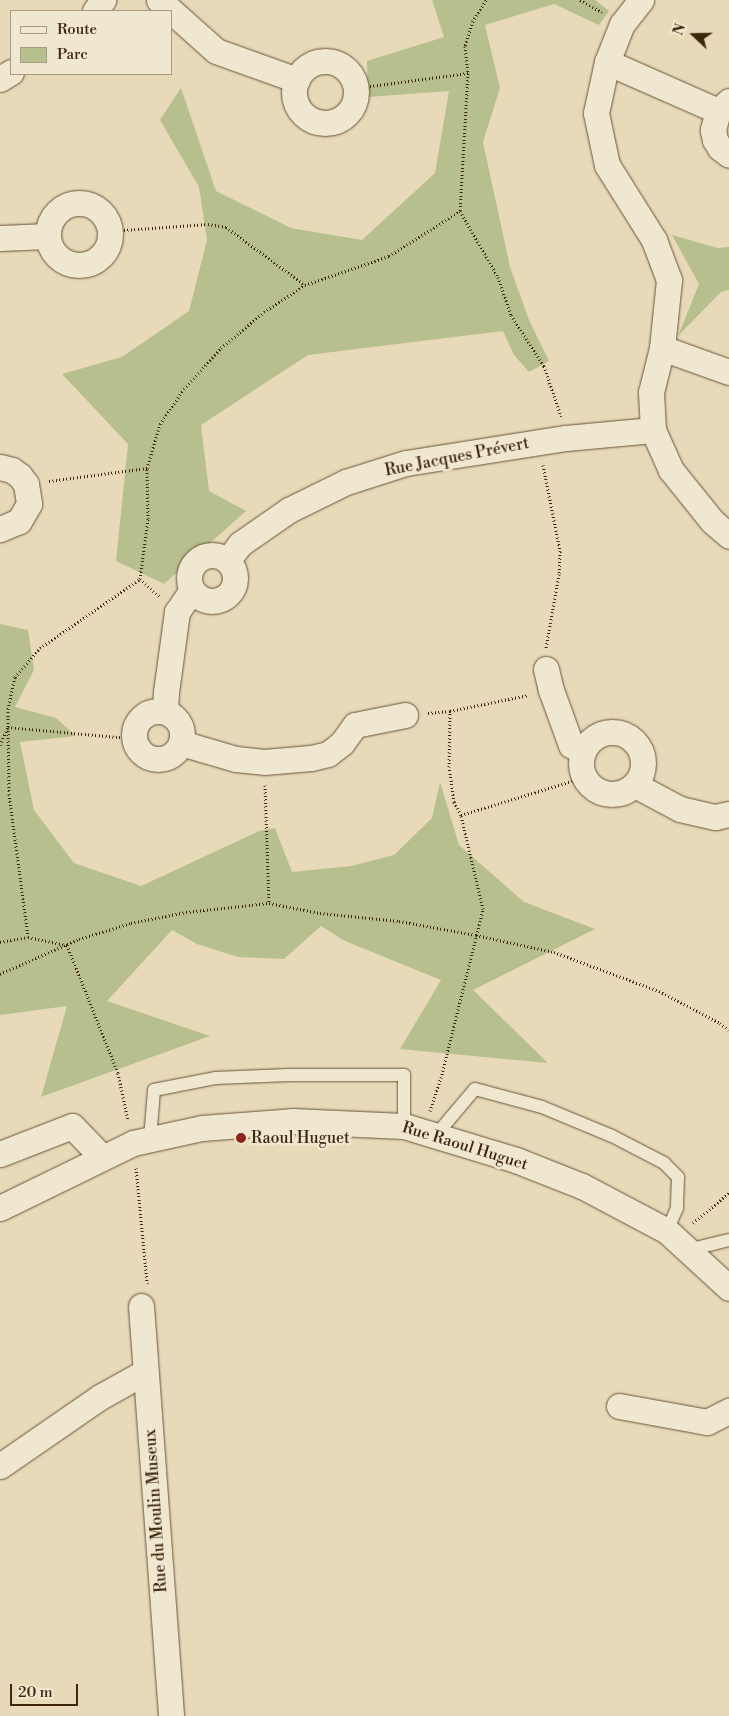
<!DOCTYPE html>
<meta charset="utf-8">
<style>
body{margin:0}
#map{position:relative;width:729px;height:1716px;overflow:hidden;background:#e8dab8;font-family:"Libre Bodoni",serif}
div>[style]{position:absolute}
[style*='--x']{left:calc(var(--x)*1px);top:calc(var(--y)*1px);width:calc(var(--w)*1px);rotate:calc(var(--a)*1deg)}
.green>*{inset:0;background:#b7bf8e}
.path>*{height:3px;margin-top:-1.5px;transform-origin:0;background:repeating-linear-gradient(90deg,#3e270d 0 1px,transparent 0 3.5px)}
.roads{filter:drop-shadow(0 0 1px #685438) drop-shadow(0 0 1px #685438)}
.lane>*{height:12px;margin:-6px;padding:0 6px;transform-origin:6px;border-radius:6px;background:#f0e7d1}
.street>*{height:25px;margin:-12.5px;padding:0 12.5px;transform-origin:12.5px;border-radius:12.5px;background:#f0e7d1}
.street>.ring{margin:-12.5px;padding:0;box-sizing:content-box;background:none;border:25px solid #f0e7d1;border-radius:50%}
.dots>*{width:14px;height:14px;translate:-50% -50%;box-sizing:border-box;border:2px solid #f0e7d1;border-radius:50%}
span{translate:-50% -50%;white-space:nowrap;text-align:center;line-height:1.15;-webkit-text-stroke:5px #f0e7d1;paint-order:stroke}
.street-label{font-size:16px;color:#3e270d}
.poi-label{font-size:16px;color:#3e270d}
.left{translate:0 -50%;text-align:left}
.legend{position:absolute;left:10px;top:10px;width:162px;height:65px;box-sizing:border-box;background:#f0e7d1;border:1px solid #a99a83;margin:0;padding:6px 9px;list-style:none;font-size:15px;color:#3e270d}
.legend li{display:flex;align-items:center;gap:10px;height:25px}
.legend b{width:25px;border:1px solid #a99a83}
.north{position:absolute;left:669px;top:10px;width:50px;height:50px;-webkit-text-stroke:4px #f0e7d1;paint-order:stroke;rotate:291deg;font-size:14px;font-weight:700;line-height:20px;text-align:center;color:#3e270d}
.north::after{content:'';display:block;margin:auto;width:18px;height:22px;background:#3e270d;clip-path:polygon(50% 0,100% 100%,50% 72%,0 100%)}
.scale{position:absolute;left:10px;top:1684px;width:68px;height:22px;box-sizing:border-box;border:2px solid #3e270d;border-top:0;padding-left:6px;font-size:15px;line-height:18px;white-space:nowrap;color:#3e270d;-webkit-text-stroke:4px #f0e7d1;paint-order:stroke}
</style>
<div id="map">
<div class="green">
<i style="clip-path:polygon(432px 0,595px 0,609px 11px,599px 25px,554px 4px,485px 25px,500px 88px,483px 142px,510px 267px,529px 320px,549px 361px,529px 372px,514px 355px,503px 331px,308px 355px,201px 425px,209px 491px,246px 511px,164px 584px,116px 561px,128px 444px,62px 374px,122px 357px,189px 311px,207px 240px,199px 187px,160px 120px,181px 88px,216px 191px,291px 228px,362px 240px,435px 173px,449px 91px,368px 97px,367px 61px,444px 37px)"></i>
<i style="clip-path:polygon(672px 235px,718px 248px,729px 247px,729px 290px,721px 292px,678px 336px,699px 284px)"></i>
<i style="clip-path:polygon(0 624px,28px 630px,34px 670px,15px 707px,56px 718px,76px 736px,20px 742px,34px 810px,74px 863px,141px 886px,259px 831px,275px 828px,292px 872px,351px 866px,394px 855px,432px 818px,440px 782px,459px 845px,524px 902px,595px 929px,473px 990px,548px 1063px,400px 1049px,441px 980px,345px 941px,321px 926px,284px 959px,238px 957px,197px 944px,172px 930px,107px 1001px,210px 1036px,41px 1097px,67px 1006px,0 1015px)"></i>
</div>
<div class="path">
<i style="--x:486;--y:0;--w:25;--a:122"></i>
<i style="--x:473;--y:21;--w:26;--a:108"></i>
<i style="--x:465;--y:46;--w:27;--a:84"></i>
<i style="--x:468;--y:73;--w:138;--a:93.3"></i>
<i style="--x:460;--y:211;--w:76;--a:60.1"></i>
<i style="--x:498;--y:277;--w:40;--a:71.1"></i>
<i style="--x:511;--y:315;--w:61;--a:57.1"></i>
<i style="--x:544;--y:366;--w:53;--a:71.2"></i>
<i style="--x:580;--y:0;--w:25;--a:29"></i>
<i style="--x:356;--y:88;--w:113;--a:-7.6"></i>
<i style="--x:110;--y:231;--w:98;--a:-4.1"></i>
<i style="--x:208;--y:224;--w:18;--a:9"></i>
<i style="--x:226;--y:227;--w:98;--a:36.3"></i>
<i style="--x:305;--y:285;--w:89;--a:-19"></i>
<i style="--x:389;--y:256;--w:84;--a:-32.4"></i>
<i style="--x:543;--y:465;--w:88;--a:78.8"></i>
<i style="--x:560;--y:551;--w:23;--a:92"></i>
<i style="--x:559;--y:574;--w:75;--a:100"></i>
<i style="--x:49;--y:481;--w:99;--a:-7.6"></i>
<i style="--x:140;--y:579;--w:27;--a:42"></i>
<i style="--x:428;--y:713;--w:22;--a:-5"></i>
<i style="--x:450;--y:711;--w:80;--a:-11.6"></i>
<i style="--x:134;--y:737;--w:17;--a:180"></i>
<i style="--x:117;--y:737;--w:109;--a:-174.8"></i>
<i style="--x:8;--y:727;--w:18;--a:-90"></i>
<i style="--x:8;--y:709;--w:33;--a:-78"></i>
<i style="--x:15;--y:677;--w:38;--a:-49"></i>
<i style="--x:40;--y:648;--w:121;--a:-34.6"></i>
<i style="--x:140;--y:579;--w:61;--a:-82.4"></i>
<i style="--x:148;--y:519;--w:51;--a:-91.1"></i>
<i style="--x:147;--y:468;--w:46;--a:-73.5"></i>
<i style="--x:160;--y:424;--w:42;--a:-55.6"></i>
<i style="--x:184;--y:389;--w:55;--a:-47.9"></i>
<i style="--x:221;--y:348;--w:56;--a:-39.9"></i>
<i style="--x:264;--y:312;--w:49;--a:-33.4"></i>
<i style="--x:0;--y:745;--w:20;--a:-66"></i>
<i style="--x:8;--y:727;--w:67;--a:89.1"></i>
<i style="--x:9;--y:794;--w:144;--a:82.4"></i>
<i style="--x:265;--y:785;--w:118;--a:88.1"></i>
<i style="--x:461;--y:815;--w:130;--a:-17"></i>
<i style="--x:0;--y:942;--w:28;--a:-10"></i>
<i style="--x:28;--y:937;--w:40;--a:12"></i>
<i style="--x:67;--y:945;--w:138;--a:68.3"></i>
<i style="--x:118;--y:1073;--w:48;--a:78"></i>
<i style="--x:0;--y:974;--w:86;--a:-23.9"></i>
<i style="--x:79;--y:939;--w:54;--a:-17.1"></i>
<i style="--x:131;--y:923;--w:56;--a:-11.3"></i>
<i style="--x:186;--y:912;--w:83;--a:-6.2"></i>
<i style="--x:269;--y:903;--w:52;--a:11.1"></i>
<i style="--x:320;--y:913;--w:79;--a:5.8"></i>
<i style="--x:399;--y:921;--w:78;--a:10.3"></i>
<i style="--x:476;--y:935;--w:80;--a:12.3"></i>
<i style="--x:554;--y:952;--w:112;--a:20.4"></i>
<i style="--x:659;--y:991;--w:69;--a:27.7"></i>
<i style="--x:720;--y:1023;--w:11;--a:38"></i>
<i style="--x:430;--y:1111;--w:35;--a:-72"></i>
<i style="--x:441;--y:1078;--w:174;--a:-76"></i>
<i style="--x:483;--y:909;--w:97;--a:-103.2"></i>
<i style="--x:461;--y:815;--w:15;--a:-118"></i>
<i style="--x:454;--y:802;--w:35;--a:-98"></i>
<i style="--x:449;--y:767;--w:56;--a:-89"></i>
<i style="--x:136;--y:1168;--w:116;--a:84.5"></i>
<i style="--x:693;--y:1223;--w:47;--a:-39.8"></i>
</div>
<div class="roads">
<div class="lane">
<i style="--x:436;--y:1135;--w:60;--a:-49.7"></i>
<i style="--x:475;--y:1089;--w:69;--a:15"></i>
<i style="--x:542;--y:1107;--w:76;--a:22.5"></i>
<i style="--x:612;--y:1136;--w:59;--a:27.4"></i>
<i style="--x:664;--y:1163;--w:20;--a:45"></i>
<i style="--x:678;--y:1177;--w:31;--a:92"></i>
<i style="--x:677;--y:1208;--w:25;--a:113"></i>
<i style="--x:150;--y:1139;--w:49;--a:-85.3"></i>
<i style="--x:154;--y:1090;--w:62;--a:-11.1"></i>
<i style="--x:215;--y:1078;--w:74;--a:-2.3"></i>
<i style="--x:289;--y:1075;--w:115;--a:0"></i>
<i style="--x:404;--y:1075;--w:51;--a:90"></i>
<i style="--x:688;--y:1250;--w:42;--a:-13.7"></i>
</div>
<div class="street">
<i style="--x:159;--y:0;--w:76;--a:41.8"></i>
<i style="--x:216;--y:51;--w:86;--a:19.7"></i>
<i style="--x:641;--y:0;--w:31;--a:128"></i>
<i style="--x:622;--y:24;--w:41;--a:111.5"></i>
<i style="--x:607;--y:62;--w:52;--a:102.2"></i>
<i style="--x:596;--y:113;--w:53;--a:78.1"></i>
<i style="--x:607;--y:165;--w:89;--a:57.9"></i>
<i style="--x:654;--y:240;--w:43;--a:69.4"></i>
<i style="--x:669;--y:280;--w:68;--a:95.9"></i>
<i style="--x:662;--y:348;--w:45;--a:104"></i>
<i style="--x:651;--y:392;--w:38;--a:87"></i>
<i style="--x:653;--y:430;--w:44;--a:65.8"></i>
<i style="--x:671;--y:470;--w:65;--a:51.2"></i>
<i style="--x:712;--y:521;--w:23;--a:41"></i>
<i style="--x:95;--y:11;--w:14;--a:-54"></i>
<i class="ring" style="left:294px;top:61px;width:37px;height:37px"></i>
<i style="--x:607;--y:62;--w:121;--a:23.8"></i>
<i style="--x:0;--y:79;--w:13;--a:-32"></i>
<i style="--x:729;--y:101;--w:15;--a:138"></i>
<i style="--x:718;--y:111;--w:20;--a:105"></i>
<i style="--x:713;--y:130;--w:10;--a:79"></i>
<i style="--x:715;--y:140;--w:9;--a:58"></i>
<i style="--x:720;--y:148;--w:11;--a:38"></i>
<i class="ring" style="left:48px;top:203px;width:37px;height:37px"></i>
<i style="--x:0;--y:238;--w:48;--a:-2.4"></i>
<i style="--x:662;--y:348;--w:71;--a:19.7"></i>
<i style="--x:0;--y:467;--w:12;--a:14"></i>
<i style="--x:12;--y:470;--w:10;--a:37"></i>
<i style="--x:20;--y:476;--w:10;--a:53"></i>
<i style="--x:26;--y:484;--w:20;--a:81"></i>
<i style="--x:29;--y:504;--w:20;--a:120"></i>
<i style="--x:19;--y:521;--w:21;--a:157"></i>
<i class="ring" style="left:189px;top:555px;width:21px;height:21px"></i>
<i style="--x:228;--y:560;--w:20;--a:-53"></i>
<i style="--x:240;--y:544;--w:60;--a:-34.8"></i>
<i style="--x:289;--y:510;--w:64;--a:-26.2"></i>
<i style="--x:346;--y:482;--w:63;--a:-17.6"></i>
<i style="--x:406;--y:463;--w:162;--a:-8.9"></i>
<i style="--x:566;--y:438;--w:87;--a:-5.3"></i>
<i style="--x:546;--y:669;--w:22;--a:77"></i>
<i style="--x:551;--y:690;--w:59;--a:70"></i>
<i style="--x:571;--y:745;--w:14;--a:30"></i>
<i style="--x:165;--y:711;--w:19;--a:-87"></i>
<i style="--x:166;--y:692;--w:81;--a:-82.2"></i>
<i style="--x:177;--y:612;--w:27;--a:-56"></i>
<i class="ring" style="left:134px;top:711px;width:23px;height:23px"></i>
<i class="ring" style="left:581px;top:732px;width:37px;height:37px"></i>
<i style="--x:181;--y:743;--w:57;--a:16.2"></i>
<i style="--x:236;--y:759;--w:28;--a:6"></i>
<i style="--x:264;--y:762;--w:47;--a:-4.9"></i>
<i style="--x:311;--y:758;--w:17;--a:-13"></i>
<i style="--x:328;--y:754;--w:18;--a:-38"></i>
<i style="--x:342;--y:743;--w:22;--a:-54"></i>
<i style="--x:355;--y:725;--w:51;--a:-11.3"></i>
<i style="--x:635;--y:785;--w:51;--a:28.1"></i>
<i style="--x:680;--y:809;--w:36;--a:13"></i>
<i style="--x:715;--y:817;--w:14;--a:-12"></i>
<i style="--x:0;--y:1154;--w:77;--a:-21.3"></i>
<i style="--x:72;--y:1126;--w:43;--a:45.9"></i>
<i style="--x:0;--y:1208;--w:148;--a:-26"></i>
<i style="--x:133;--y:1143;--w:71;--a:-12.3"></i>
<i style="--x:202;--y:1128;--w:90;--a:-4.4"></i>
<i style="--x:292;--y:1121;--w:112;--a:2.6"></i>
<i style="--x:404;--y:1126;--w:117;--a:16.9"></i>
<i style="--x:516;--y:1160;--w:71;--a:21.5"></i>
<i style="--x:582;--y:1186;--w:96;--a:27.9"></i>
<i style="--x:667;--y:1231;--w:84;--a:42.6"></i>
<i style="--x:141;--y:1306;--w:411;--a:85.8"></i>
<i style="--x:619;--y:1406;--w:89;--a:10.3"></i>
<i style="--x:707;--y:1422;--w:25;--a:-27"></i>
<i style="--x:0;--y:1466;--w:121;--a:-34.6"></i>
<i style="--x:100;--y:1397;--w:51;--a:-29.1"></i>
</div>
</div>
<div class="dots">
<i style="left:241px;top:1138px;background:#8f2418"></i>
</div>
<div class="street-label">
<span style="left:457px;top:457px;rotate:-11deg">Rue Jacques Prévert</span>
<span style="left:465px;top:1146px;rotate:17deg">Rue Raoul Huguet</span>
<span style="left:156px;top:1511px;rotate:-94deg">Rue du Moulin Museux</span>
</div>
<div class="poi-label">
<span class="left" style="left:251px;top:1138px">Raoul Huguet</span>
</div>
<ul class="legend">
<li><b style="height:6px;background:#f0e7d1"></b>Route</li>
<li><b style="height:14px;background:#b7bf8e"></b>Parc</li>
</ul>
<div class="north">N</div>
<div class="scale">20 m</div>
</div>
